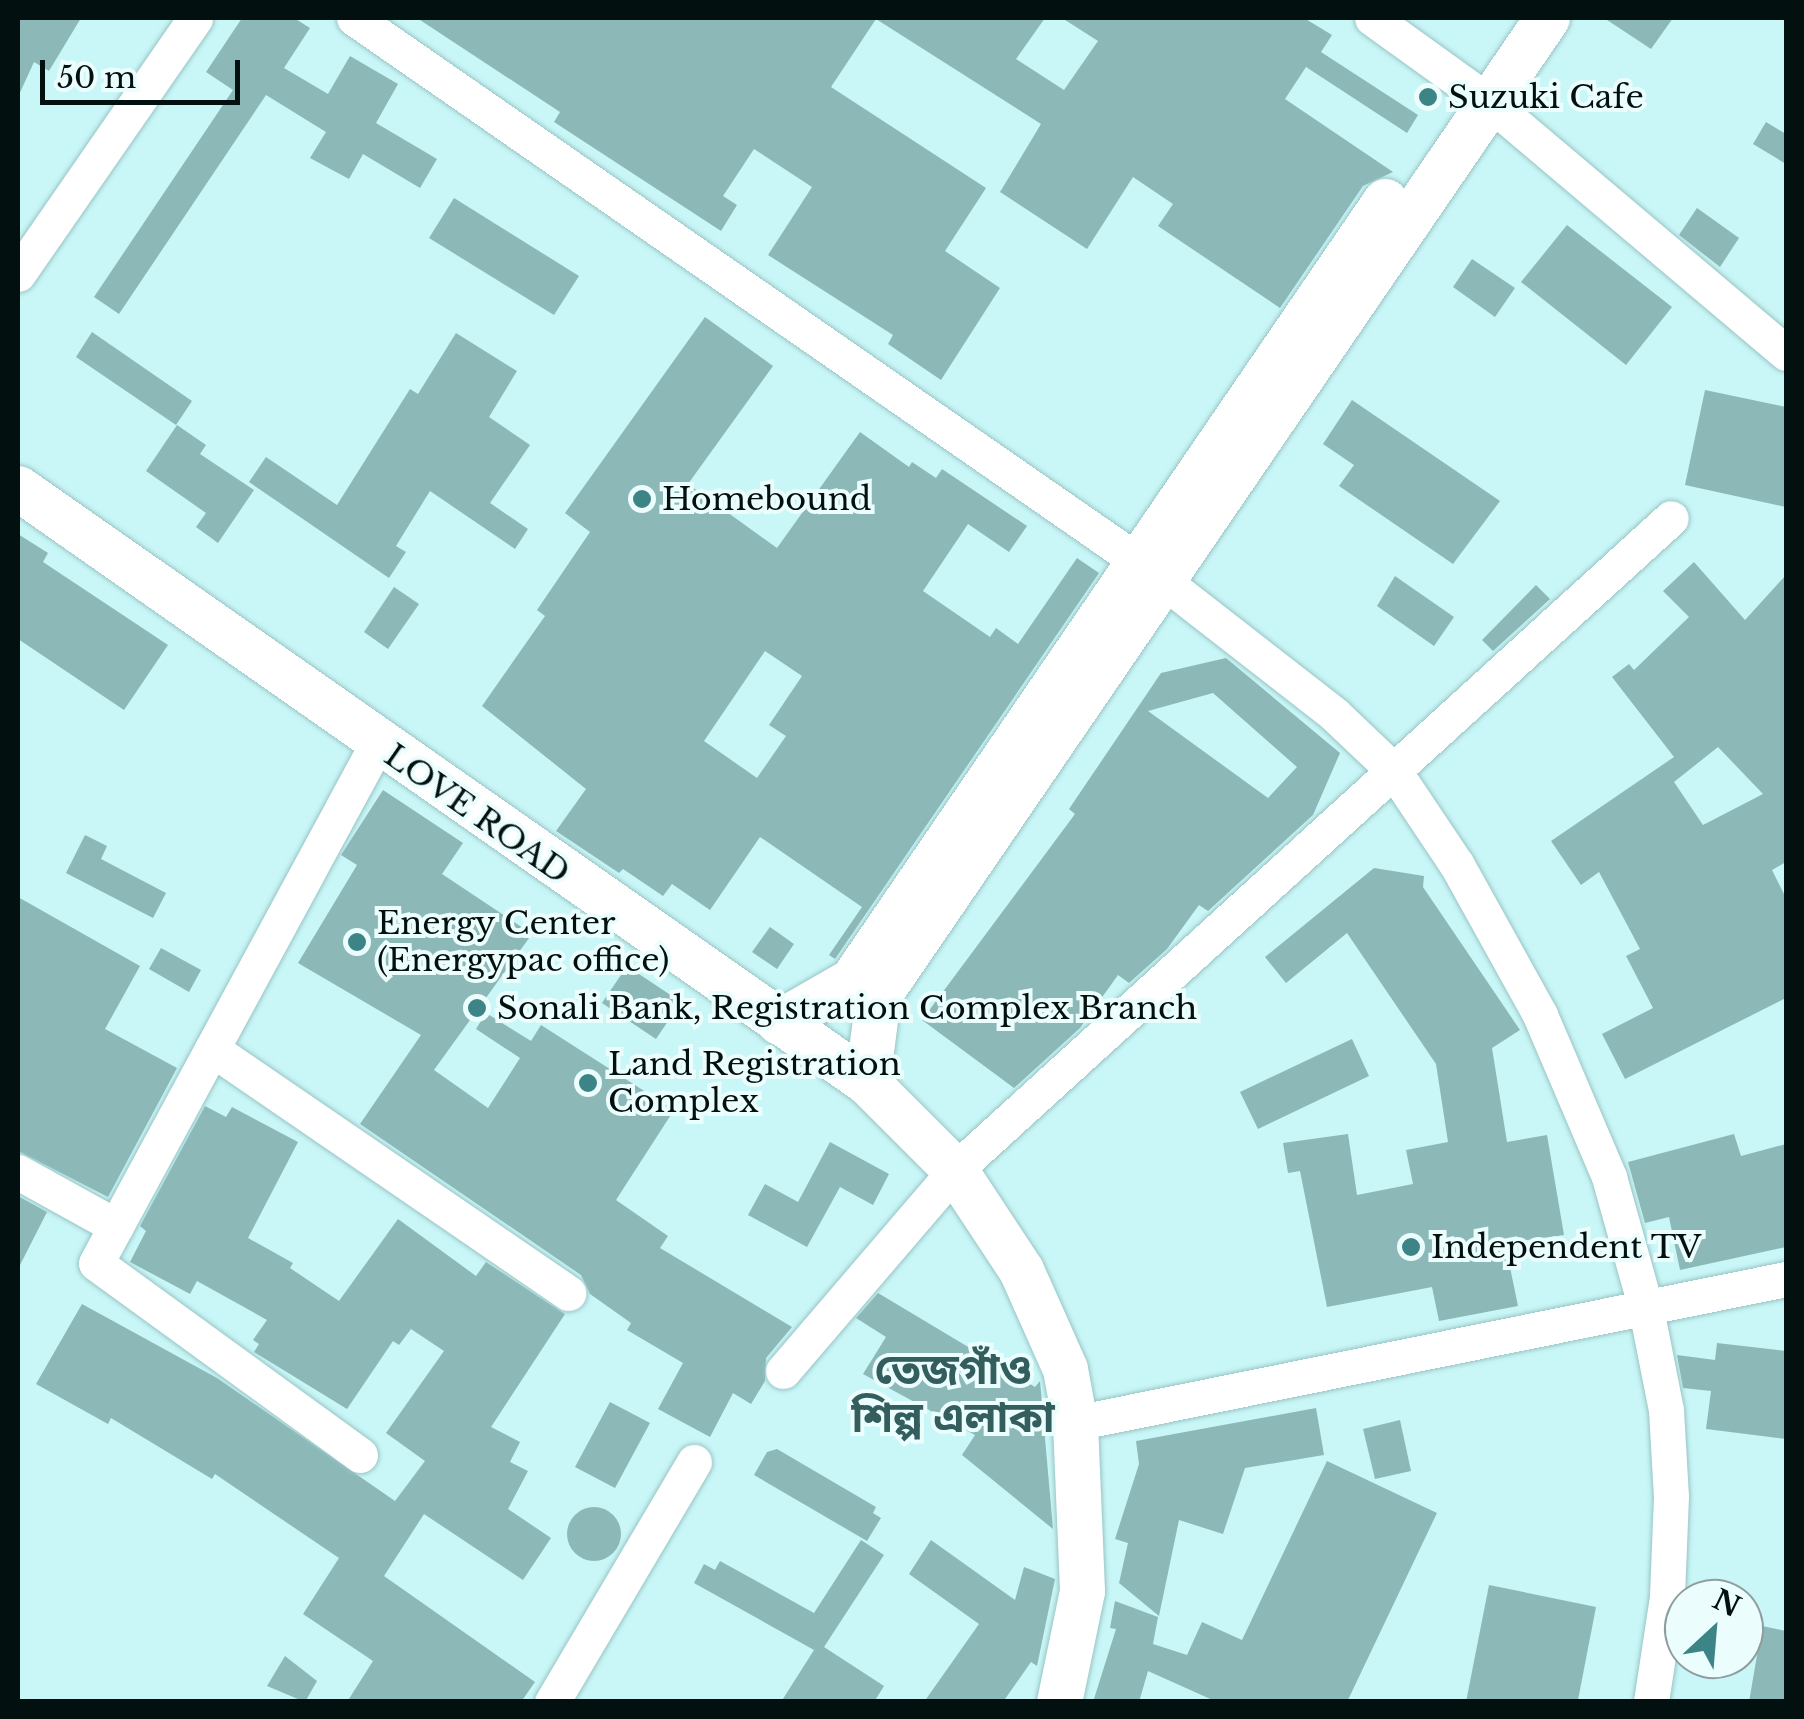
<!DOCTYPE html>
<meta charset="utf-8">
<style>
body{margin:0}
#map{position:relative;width:1804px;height:1719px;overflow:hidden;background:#c9f6f7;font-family:"Libre Baskerville","Noto Sans Bengali",serif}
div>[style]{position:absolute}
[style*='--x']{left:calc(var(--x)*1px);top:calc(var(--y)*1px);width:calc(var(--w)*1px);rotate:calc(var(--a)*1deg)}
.building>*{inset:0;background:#8cb8b8}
.round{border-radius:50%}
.roads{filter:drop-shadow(0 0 2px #98c4c4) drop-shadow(0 0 2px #98c4c4)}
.minor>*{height:35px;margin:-17.5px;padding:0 17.5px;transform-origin:17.5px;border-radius:17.5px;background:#fff}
.major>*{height:45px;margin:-22.5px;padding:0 22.5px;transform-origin:22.5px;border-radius:22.5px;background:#fff}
.dots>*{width:28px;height:28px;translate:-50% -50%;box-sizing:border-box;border:5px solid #ecfdfe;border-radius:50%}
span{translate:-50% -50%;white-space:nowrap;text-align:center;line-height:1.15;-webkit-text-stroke:8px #ecfdfe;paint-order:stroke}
.poi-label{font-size:32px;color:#021010}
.left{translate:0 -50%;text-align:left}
.street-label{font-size:32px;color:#021010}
.district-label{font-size:42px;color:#345d5e;font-weight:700}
.frame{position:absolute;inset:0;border:20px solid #021010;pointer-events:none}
.north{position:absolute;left:1664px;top:1579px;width:100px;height:100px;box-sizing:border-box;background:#ecfdfe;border:2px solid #8e9e9f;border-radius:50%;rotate:26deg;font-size:28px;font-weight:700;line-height:40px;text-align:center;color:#021010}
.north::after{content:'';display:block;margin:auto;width:35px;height:45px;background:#3c8486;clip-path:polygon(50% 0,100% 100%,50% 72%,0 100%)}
.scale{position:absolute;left:40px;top:60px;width:200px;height:45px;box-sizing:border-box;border:5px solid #021010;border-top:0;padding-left:12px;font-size:30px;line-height:35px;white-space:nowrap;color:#021010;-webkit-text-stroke:8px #ecfdfe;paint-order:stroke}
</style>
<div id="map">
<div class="building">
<i style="clip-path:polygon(18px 18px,81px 18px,49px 71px,34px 62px,18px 97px)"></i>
<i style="clip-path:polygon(242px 18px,294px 18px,310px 28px,284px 68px,328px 94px,350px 56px,398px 84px,376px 123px,437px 159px,420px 188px,363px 154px,349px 179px,310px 158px,326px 132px,266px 95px,119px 314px,94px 297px,233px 90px,206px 72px)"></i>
<i style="clip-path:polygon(417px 18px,1045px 18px,1016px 59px,1064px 90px,1098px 41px,1062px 18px,1304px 18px,1332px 35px,1321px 52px,1418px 115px,1407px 133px,1306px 67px,1285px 99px,1393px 172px,1363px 186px,1280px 308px,1158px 226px,1173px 204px,1133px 177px,1087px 249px,1000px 192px,1041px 124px,876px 19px,831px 87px,986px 188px,945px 251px,1000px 288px,941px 380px,888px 344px,893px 335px,768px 255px,812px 187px,754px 149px,723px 196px,737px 205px,721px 231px,554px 122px,560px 112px)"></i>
<i style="clip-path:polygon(1604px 18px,1673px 18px,1651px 49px)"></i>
<i style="clip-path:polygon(1766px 122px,1786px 134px,1786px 164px,1753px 144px)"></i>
<i style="clip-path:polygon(454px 198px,579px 276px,554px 315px,429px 238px)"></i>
<i style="clip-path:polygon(1697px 208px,1739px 238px,1720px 267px,1679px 235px)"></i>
<i style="clip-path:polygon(1567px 225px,1672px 307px,1626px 365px,1521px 282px)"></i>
<i style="clip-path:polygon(1472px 259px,1515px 288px,1495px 317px,1453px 287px)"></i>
<i style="clip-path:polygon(evenodd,705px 317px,773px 366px,688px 484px,777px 548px,860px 432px,909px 467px,912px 462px,936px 478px,942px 469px,1027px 526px,1009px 552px,968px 524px,923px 591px,990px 637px,996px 628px,1018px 644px,1077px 558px,1099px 573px,835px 959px,829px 955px,862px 907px,760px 837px,710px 910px,672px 884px,663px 896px,623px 869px,619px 873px,556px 831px,586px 789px,482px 706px,545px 616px,537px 610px,590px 532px,565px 513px,705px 317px,765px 651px,802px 676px,769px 725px,786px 736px,757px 778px,704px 741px,765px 651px)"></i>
<i style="clip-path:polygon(92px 332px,192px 401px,176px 425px,76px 357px)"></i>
<i style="clip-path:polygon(456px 333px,517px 371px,489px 417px,530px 445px,490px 503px,528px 529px,515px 549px,430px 491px,396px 546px,406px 552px,389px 578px,249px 482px,266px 457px,337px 505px,410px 389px,418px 394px)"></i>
<i style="clip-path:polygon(1705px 390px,1786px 407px,1786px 507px,1685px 485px)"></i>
<i style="clip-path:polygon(1352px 400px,1500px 501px,1453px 564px,1339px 486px,1354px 465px,1323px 444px)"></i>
<i style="clip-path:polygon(177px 425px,206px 445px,200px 454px,254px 490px,218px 543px,196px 527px,206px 513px,146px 471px)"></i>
<i style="clip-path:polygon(18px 534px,48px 553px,43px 562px,168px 645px,124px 710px,18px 639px)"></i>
<i style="clip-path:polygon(evenodd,1694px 562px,1745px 620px,1786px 575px,1786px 862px,1772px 870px,1786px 898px,1786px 998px,1625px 1079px,1602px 1034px,1653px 1008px,1626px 956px,1640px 949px,1599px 872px,1581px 885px,1551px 841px,1674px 757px,1612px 677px,1629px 664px,1634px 670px,1689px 617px,1663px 591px,1694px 562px,1718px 747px,1763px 794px,1703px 825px,1674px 782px,1718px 747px)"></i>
<i style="clip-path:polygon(1395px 576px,1454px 617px,1434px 646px,1377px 606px)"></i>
<i style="clip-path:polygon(1536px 585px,1550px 599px,1493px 651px,1482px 640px)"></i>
<i style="clip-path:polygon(394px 587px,419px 604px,388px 649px,364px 632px)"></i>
<i style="clip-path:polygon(evenodd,1226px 658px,1340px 753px,1313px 815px,1208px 911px,1199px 905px,1167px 949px,1129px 983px,1118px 975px,1080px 1028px,1014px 1088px,922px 1020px,1075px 814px,1069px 809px,1161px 673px,1226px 658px,1213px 693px,1297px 767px,1268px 798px,1148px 711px,1213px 693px)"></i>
<i style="clip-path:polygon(383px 790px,463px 843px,442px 874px,532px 934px,434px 1070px,488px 1108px,520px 1058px,476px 1029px,486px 1013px,531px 1041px,541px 1025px,674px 1110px,616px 1200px,668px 1236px,660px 1248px,792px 1327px,766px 1358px,765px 1381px,751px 1404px,733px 1393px,710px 1437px,658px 1409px,683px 1363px,627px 1330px,631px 1323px,590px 1294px,581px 1275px,360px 1124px,421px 1035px,298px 963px,357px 865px,341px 855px)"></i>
<i style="clip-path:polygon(85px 835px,107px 846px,101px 859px,166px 893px,153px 918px,66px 873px)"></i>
<i style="clip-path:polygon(1374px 868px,1424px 876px,1423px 887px,1520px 1030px,1492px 1048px,1507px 1142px,1547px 1135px,1564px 1235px,1505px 1243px,1518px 1306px,1439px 1321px,1432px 1287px,1327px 1307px,1300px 1171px,1288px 1173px,1283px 1143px,1348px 1134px,1357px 1195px,1413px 1184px,1406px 1150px,1448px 1142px,1436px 1064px,1347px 933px,1286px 983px,1265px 957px)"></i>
<i style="clip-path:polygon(18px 897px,140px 966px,105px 1029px,177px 1068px,108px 1197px,18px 1151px)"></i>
<i style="clip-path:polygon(770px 927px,794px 944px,777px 969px,752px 952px)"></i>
<i style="clip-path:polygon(161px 948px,201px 970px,189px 992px,149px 969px)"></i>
<i style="clip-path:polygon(627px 966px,681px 1002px,656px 1039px,602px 1003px)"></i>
<i style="clip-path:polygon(1352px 1039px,1369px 1076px,1258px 1129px,1240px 1092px)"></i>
<i style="clip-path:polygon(205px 1106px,226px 1117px,232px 1107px,298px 1142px,248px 1238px,293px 1263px,290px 1268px,339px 1301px,398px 1219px,476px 1276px,486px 1262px,565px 1314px,491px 1427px,520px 1442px,510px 1462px,528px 1471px,508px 1509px,551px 1538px,523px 1580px,424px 1514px,384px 1576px,535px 1682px,521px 1702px,347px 1702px,373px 1661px,303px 1614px,339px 1558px,215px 1474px,212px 1479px,111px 1418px,108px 1424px,36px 1384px,82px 1304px,217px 1378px,395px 1501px,425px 1461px,386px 1433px,444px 1351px,411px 1329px,399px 1345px,393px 1341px,347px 1409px,254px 1352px,259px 1344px,253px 1340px,267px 1320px,197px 1281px,190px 1294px,130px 1262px,146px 1231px,140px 1226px)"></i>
<i style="clip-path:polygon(1734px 1134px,1741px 1156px,1786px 1144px,1786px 1247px,1680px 1270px,1669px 1217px,1645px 1223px,1628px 1162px)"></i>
<i style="clip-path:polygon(830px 1142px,889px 1174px,873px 1205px,840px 1187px,807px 1247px,748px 1215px,765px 1184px,798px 1202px)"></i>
<i style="clip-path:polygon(18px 1196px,47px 1212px,18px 1269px)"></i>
<i style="clip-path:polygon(878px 1293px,1035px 1387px,1040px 1381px,1053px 1529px,962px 1455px,975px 1435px,863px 1374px,886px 1337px,856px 1318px)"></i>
<i style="clip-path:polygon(1717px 1343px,1786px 1351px,1786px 1439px,1706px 1429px,1711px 1391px,1683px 1388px,1677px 1355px,1715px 1360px)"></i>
<i style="clip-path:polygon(610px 1402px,650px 1423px,615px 1488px,575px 1467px)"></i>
<i style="clip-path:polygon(1316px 1408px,1324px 1455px,1245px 1468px,1223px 1534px,1179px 1520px,1159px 1616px,1119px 1583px,1128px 1543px,1115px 1539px,1139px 1464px,1136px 1441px)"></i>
<i style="clip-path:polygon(1400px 1420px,1411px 1471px,1375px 1479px,1363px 1429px)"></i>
<i style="clip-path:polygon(777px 1449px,876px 1507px,873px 1513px,881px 1518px,867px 1541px,754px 1475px,767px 1452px)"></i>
<i style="clip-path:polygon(1327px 1461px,1437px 1513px,1347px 1702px,1217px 1702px,1148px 1671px,1139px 1702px,1093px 1702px,1116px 1629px,1110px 1628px,1115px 1601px,1158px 1617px,1153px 1644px,1187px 1655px,1202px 1622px,1242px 1640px)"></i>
<i class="round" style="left:567px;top:1507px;width:54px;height:54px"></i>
<i style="clip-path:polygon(861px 1540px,884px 1555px,824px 1647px,884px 1686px,874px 1702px,781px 1702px,814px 1650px,694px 1583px,704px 1564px,715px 1570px,720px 1561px,814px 1613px)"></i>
<i style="clip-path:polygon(931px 1540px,1015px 1600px,1024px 1567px,1055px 1579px,1037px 1666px,1031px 1662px,1003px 1702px,924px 1702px,979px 1624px,909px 1574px)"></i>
<i style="clip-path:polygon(1489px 1585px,1596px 1607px,1578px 1700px,1466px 1702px)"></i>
<i style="clip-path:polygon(1762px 1626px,1786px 1631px,1786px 1702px,1749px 1702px)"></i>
<i style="clip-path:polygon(285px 1656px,317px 1681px,305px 1702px,267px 1686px)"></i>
</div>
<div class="roads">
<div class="minor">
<i style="--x:354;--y:18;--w:955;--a:34.72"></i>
<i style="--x:1139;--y:562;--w:247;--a:37.9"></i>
<i style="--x:1334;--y:714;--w:83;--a:43.5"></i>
<i style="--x:1394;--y:771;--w:113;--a:56.2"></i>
<i style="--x:1457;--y:865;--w:171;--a:61"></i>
<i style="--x:1540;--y:1015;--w:176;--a:66.9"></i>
<i style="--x:1609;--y:1177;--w:137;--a:74.3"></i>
<i style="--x:1646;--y:1309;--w:103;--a:78.8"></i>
<i style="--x:1666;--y:1410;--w:86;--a:86.7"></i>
<i style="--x:1671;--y:1496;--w:101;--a:92.3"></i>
<i style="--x:1667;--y:1597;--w:106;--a:98.7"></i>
<i style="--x:1372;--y:18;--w:144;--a:35.7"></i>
<i style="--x:1489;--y:102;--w:389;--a:40.2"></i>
<i style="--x:18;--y:274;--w:311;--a:-55.3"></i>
<i style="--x:212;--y:1049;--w:432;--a:34.4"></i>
<i style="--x:18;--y:1172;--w:112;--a:28.9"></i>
<i style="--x:783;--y:1371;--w:265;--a:-49.4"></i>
<i style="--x:955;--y:1170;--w:968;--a:-42.32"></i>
<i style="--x:1075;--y:1423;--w:725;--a:-11.45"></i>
<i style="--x:360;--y:1455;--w:326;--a:-144"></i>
<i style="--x:96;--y:1263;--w:590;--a:-61.57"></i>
<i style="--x:552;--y:1702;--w:279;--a:-59.4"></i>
</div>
<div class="major">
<i style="--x:18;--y:488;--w:1036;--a:34.98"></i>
<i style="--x:867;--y:1082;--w:124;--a:45"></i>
<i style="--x:955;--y:1170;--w:120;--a:56.6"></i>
<i style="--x:1021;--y:1270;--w:108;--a:66"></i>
<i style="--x:1065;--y:1369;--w:55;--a:79.5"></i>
<i style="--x:1075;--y:1423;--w:168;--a:87.6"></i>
<i style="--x:1082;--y:1591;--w:113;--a:101.7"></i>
<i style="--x:779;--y:1022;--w:84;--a:-29.9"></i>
<i style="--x:852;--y:980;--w:944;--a:-55.62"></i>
<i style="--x:867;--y:1082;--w:87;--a:-82.7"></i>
<i style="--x:878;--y:996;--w:1185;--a:-55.63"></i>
</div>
</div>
<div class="dots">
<i style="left:1428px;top:97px;background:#3c8486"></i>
<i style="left:642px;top:499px;background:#3c8486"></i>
<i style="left:357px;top:942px;background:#3c8486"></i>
<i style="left:477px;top:1008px;background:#3c8486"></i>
<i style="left:588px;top:1083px;background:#3c8486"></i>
<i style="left:1411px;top:1247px;background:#3c8486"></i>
</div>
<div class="poi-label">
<span class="left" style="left:1448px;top:97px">Suzuki Cafe</span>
<span class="left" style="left:662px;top:499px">Homebound</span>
<span class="left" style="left:377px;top:942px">Energy Center<br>(Energypac office)</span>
<span class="left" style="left:497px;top:1008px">Sonali Bank, Registration Complex Branch</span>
<span class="left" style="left:608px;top:1083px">Land Registration<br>Complex</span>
<span class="left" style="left:1431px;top:1247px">Independent TV</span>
</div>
<div class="street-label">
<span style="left:477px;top:814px;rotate:35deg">LOVE ROAD</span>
</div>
<div class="district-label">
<span style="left:953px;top:1393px">তেজগাঁও<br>শিল্প এলাকা</span>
</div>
<div class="frame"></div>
<div class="north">N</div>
<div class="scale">50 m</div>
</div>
